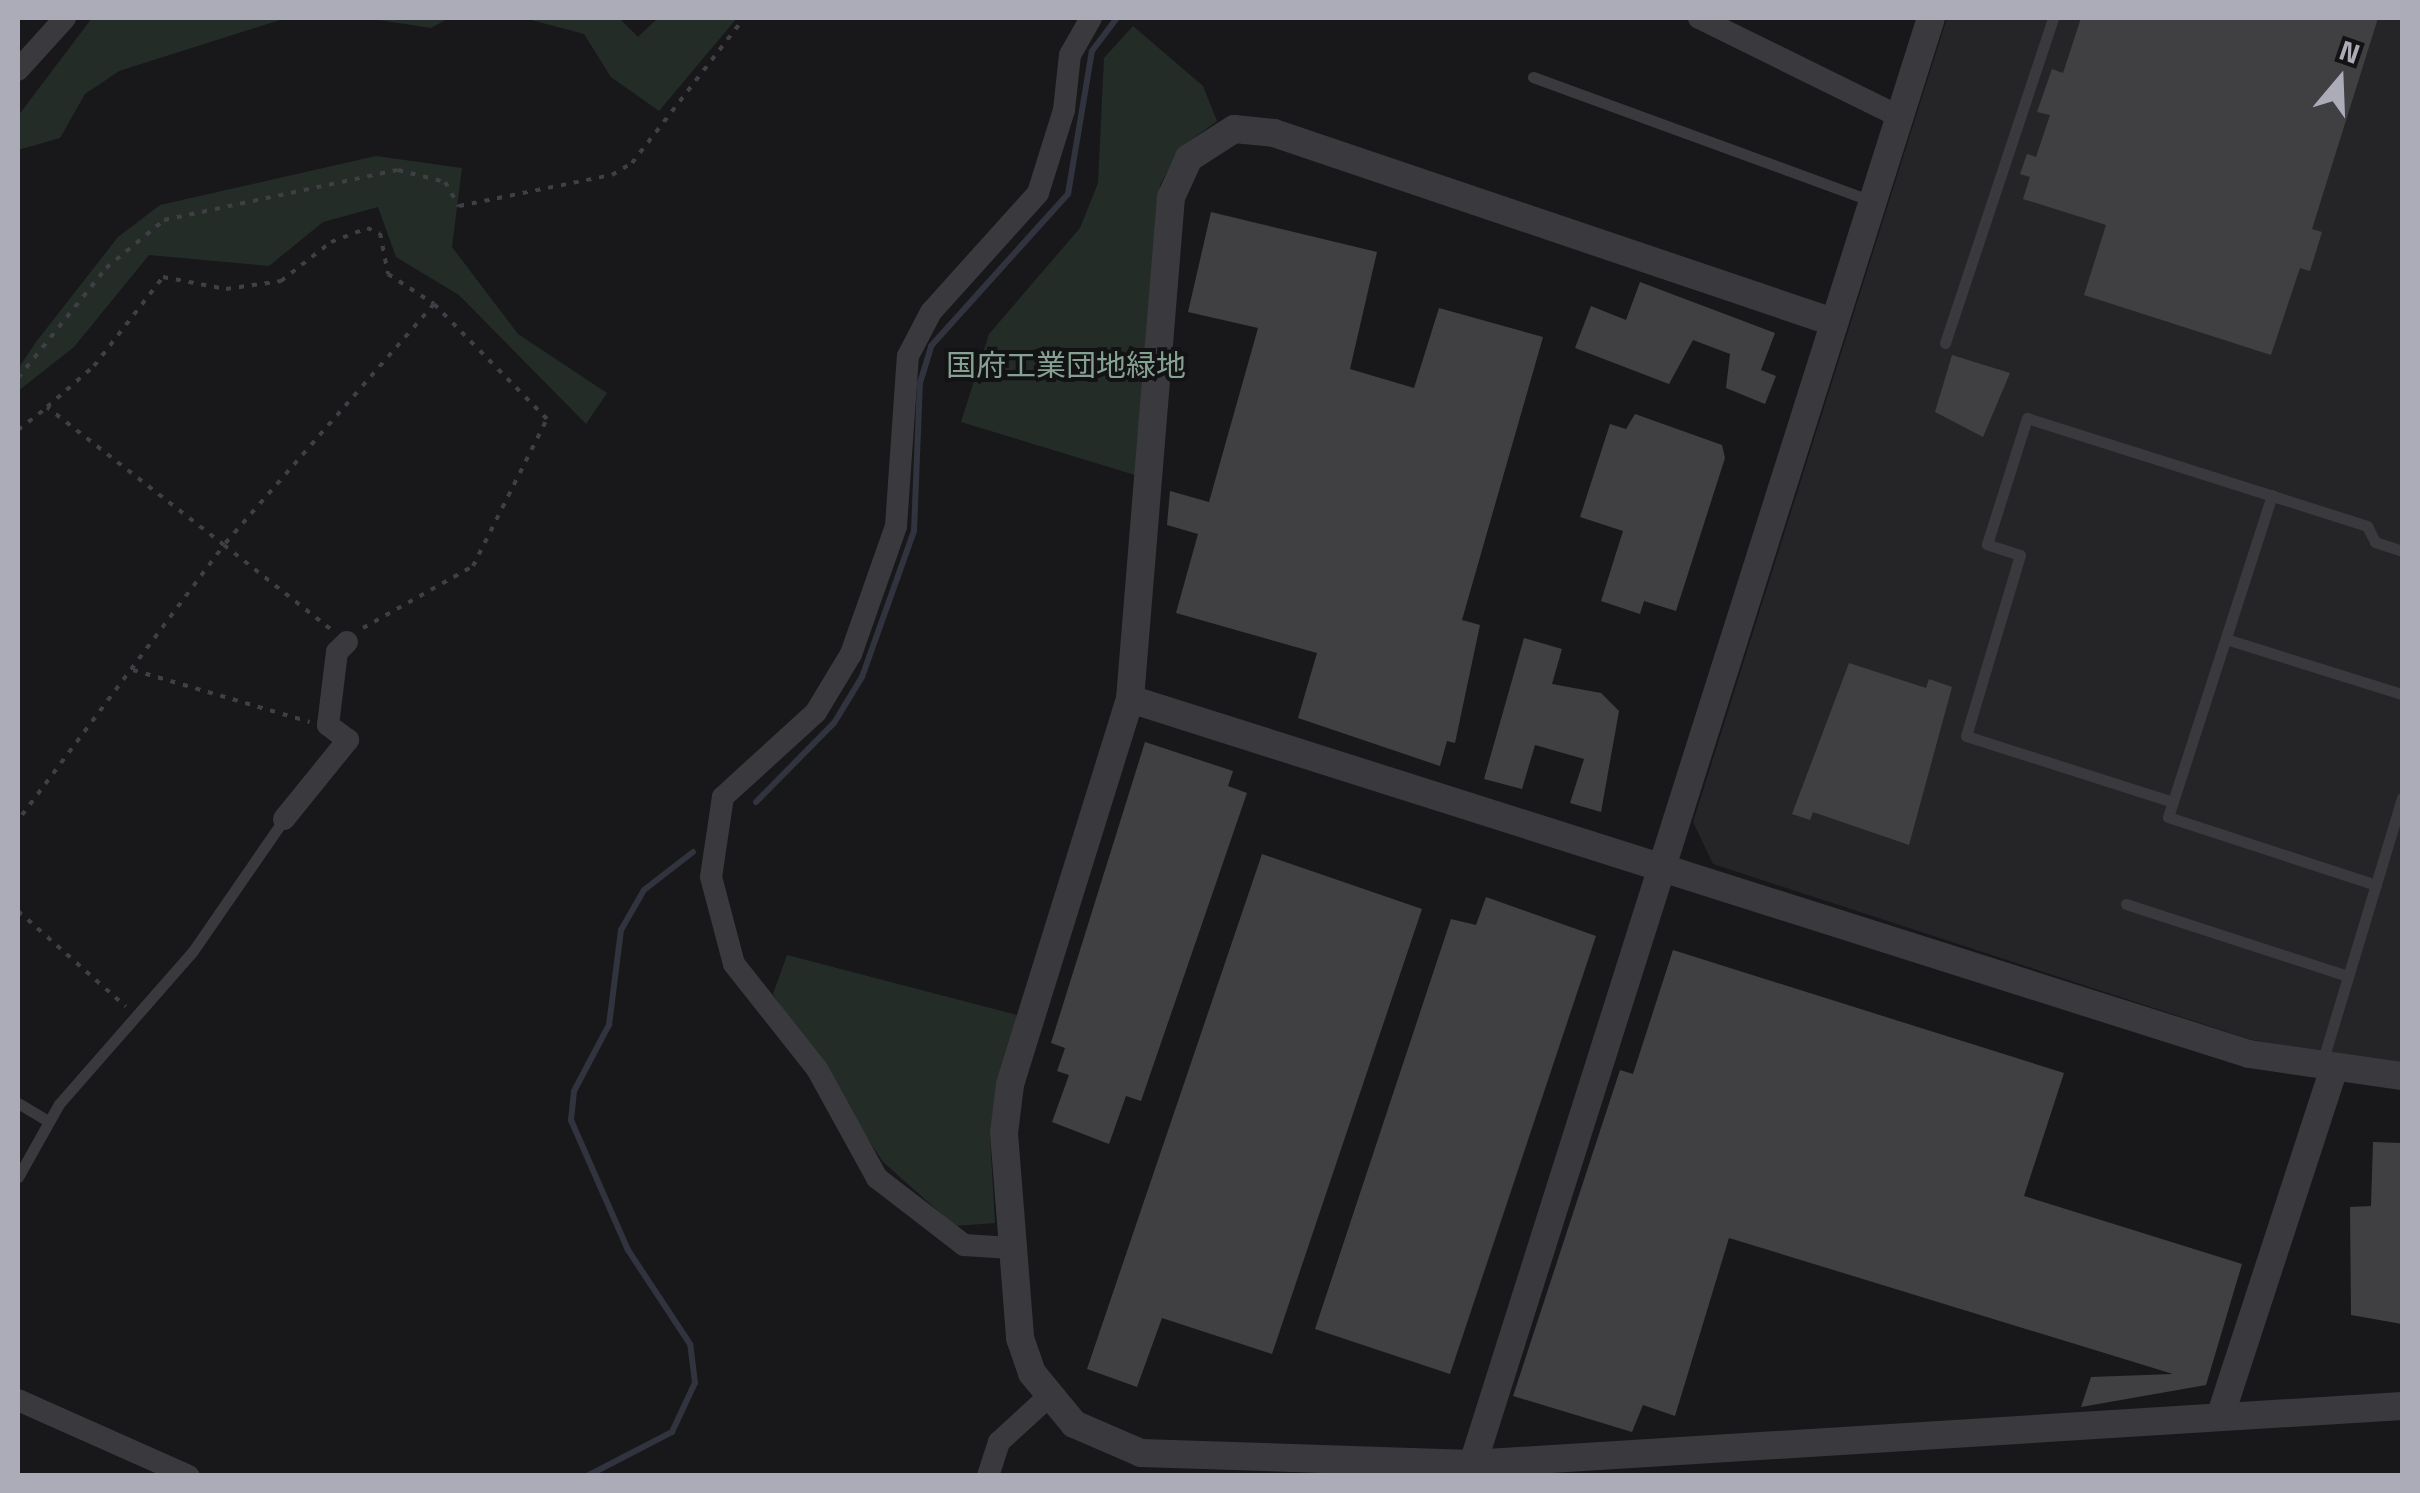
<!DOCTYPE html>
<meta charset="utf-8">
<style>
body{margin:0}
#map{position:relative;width:2420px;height:1493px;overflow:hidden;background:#18181a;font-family:"Titillium Web","Noto Sans JP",sans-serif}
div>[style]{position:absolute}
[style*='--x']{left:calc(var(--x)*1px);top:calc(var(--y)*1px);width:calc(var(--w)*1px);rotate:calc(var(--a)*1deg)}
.built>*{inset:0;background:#252426}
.green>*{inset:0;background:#242c28}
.stream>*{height:6px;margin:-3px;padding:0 3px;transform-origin:3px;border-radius:3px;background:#31343e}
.building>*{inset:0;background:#404043}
.path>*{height:4px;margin-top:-2px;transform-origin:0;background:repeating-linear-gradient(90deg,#403f45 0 5px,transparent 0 13px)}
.service>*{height:11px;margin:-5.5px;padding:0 5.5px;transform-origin:5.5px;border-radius:5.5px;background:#3a393e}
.minor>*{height:22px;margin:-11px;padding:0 11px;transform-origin:11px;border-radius:11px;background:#3a393e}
.tertiary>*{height:28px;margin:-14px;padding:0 14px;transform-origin:14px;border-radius:14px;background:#3a393e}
span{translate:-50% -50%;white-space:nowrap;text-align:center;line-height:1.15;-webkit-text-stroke:8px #131315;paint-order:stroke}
.park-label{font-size:30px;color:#85a191}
.frame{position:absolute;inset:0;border:20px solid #acacb8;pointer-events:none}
.north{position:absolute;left:2290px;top:30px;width:100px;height:100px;-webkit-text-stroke:8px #131315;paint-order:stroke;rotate:19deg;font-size:28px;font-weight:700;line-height:40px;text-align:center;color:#acacb8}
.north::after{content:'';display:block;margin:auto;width:35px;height:45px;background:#acacb8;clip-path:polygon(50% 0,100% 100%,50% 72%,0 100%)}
</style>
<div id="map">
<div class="built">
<i style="clip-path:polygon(1947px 18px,2402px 18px,2402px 1064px,2252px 1040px,1713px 864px,1693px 822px)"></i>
</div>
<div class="green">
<i style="clip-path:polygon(92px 18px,286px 18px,119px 71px,85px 94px,60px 138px,18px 150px,18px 116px)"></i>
<i style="clip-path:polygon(366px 18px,449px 18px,431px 28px)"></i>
<i style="clip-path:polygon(524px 18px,619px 18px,638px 37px,658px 18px,737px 18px,659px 111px,611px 77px,584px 34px)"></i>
<i style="clip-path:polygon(1133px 26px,1203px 86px,1217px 121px,1179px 149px,1160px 185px,1135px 475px,961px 422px,989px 334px,1080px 228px,1098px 183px,1104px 58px)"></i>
<i style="clip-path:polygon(376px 156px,462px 168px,452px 247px,518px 334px,607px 393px,586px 424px,459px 295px,396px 257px,378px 207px,323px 222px,269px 266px,149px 255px,74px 347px,18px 391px,18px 369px,36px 342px,118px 237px,160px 205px)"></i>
<i style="clip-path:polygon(787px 955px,1017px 1015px,990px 1137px,995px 1223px,955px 1226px,883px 1162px,773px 994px)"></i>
</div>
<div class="stream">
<i style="--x:756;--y:802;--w:111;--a:-45.4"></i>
<i style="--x:834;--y:723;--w:54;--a:-58.7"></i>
<i style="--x:862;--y:677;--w:155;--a:-70.4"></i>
<i style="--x:914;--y:531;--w:148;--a:-87.7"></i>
<i style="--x:920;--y:383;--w:39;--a:-73"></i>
<i style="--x:931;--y:346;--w:205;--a:-48"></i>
<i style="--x:1068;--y:194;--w:145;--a:-80.5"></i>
<i style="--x:1092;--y:51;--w:41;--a:-52.9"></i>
<i style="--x:587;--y:1476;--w:96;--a:-27.4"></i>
<i style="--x:672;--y:1432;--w:54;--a:-64.9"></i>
<i style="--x:695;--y:1383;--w:39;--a:-97"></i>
<i style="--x:690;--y:1344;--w:113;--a:-123.4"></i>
<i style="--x:628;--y:1250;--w:142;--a:-113.7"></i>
<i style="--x:571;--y:1120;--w:29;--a:-84"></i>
<i style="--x:574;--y:1091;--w:75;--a:-62.1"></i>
<i style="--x:609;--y:1025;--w:96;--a:-82.8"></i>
<i style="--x:621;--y:930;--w:46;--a:-60.1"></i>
<i style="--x:644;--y:890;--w:62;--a:-37.8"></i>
</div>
<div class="building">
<i style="clip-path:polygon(2081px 18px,2378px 18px,2312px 229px,2322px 232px,2310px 271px,2300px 268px,2271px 355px,2084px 295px,2106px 225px,2023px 199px,2030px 177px,2020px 174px,2027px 154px,2036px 157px,2050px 115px,2037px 112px,2052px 69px,2063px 73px)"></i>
<i style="clip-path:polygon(1211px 212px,1377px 252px,1350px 369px,1414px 388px,1439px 308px,1543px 337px,1462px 620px,1480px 625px,1455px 743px,1447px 741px,1440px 766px,1298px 718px,1317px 653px,1176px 613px,1198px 534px,1167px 525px,1170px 491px,1209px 502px,1258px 328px,1188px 312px)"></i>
<i style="clip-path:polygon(1640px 282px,1775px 333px,1761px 370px,1776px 376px,1765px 404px,1726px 388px,1730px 354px,1693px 340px,1669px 384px,1575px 348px,1591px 306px,1626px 320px)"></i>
<i style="clip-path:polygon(1952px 355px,2010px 373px,1983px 437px,1935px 412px)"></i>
<i style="clip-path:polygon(1635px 414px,1722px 445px,1725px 458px,1676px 611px,1644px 601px,1640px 614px,1601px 601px,1623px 531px,1580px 517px,1610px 424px,1626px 429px)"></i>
<i style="clip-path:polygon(1524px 638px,1562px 649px,1552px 684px,1601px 693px,1619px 711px,1601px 812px,1570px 803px,1584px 759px,1535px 745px,1522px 789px,1484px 779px)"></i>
<i style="clip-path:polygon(1849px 663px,1926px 688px,1929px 679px,1952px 687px,1909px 845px,1813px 812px,1810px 820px,1792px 814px)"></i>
<i style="clip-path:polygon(1145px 742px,1233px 771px,1228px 786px,1247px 793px,1141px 1101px,1126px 1096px,1109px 1144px,1052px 1122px,1069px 1075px,1057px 1071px,1065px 1048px,1051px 1043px)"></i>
<i style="clip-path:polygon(1262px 854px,1422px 909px,1272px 1354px,1162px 1318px,1137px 1387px,1087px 1369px)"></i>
<i style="clip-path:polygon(1486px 897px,1596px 936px,1450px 1374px,1315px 1329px,1451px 919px,1476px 925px)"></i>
<i style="clip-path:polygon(1673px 950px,2064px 1073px,2024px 1196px,2242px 1264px,2206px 1385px,2081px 1407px,2091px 1377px,2173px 1374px,1729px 1238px,1675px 1416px,1643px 1405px,1632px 1432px,1513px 1396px,1620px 1070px,1633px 1074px)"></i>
<i style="clip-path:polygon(2373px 1142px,2402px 1143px,2402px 1324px,2351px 1315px,2350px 1207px,2371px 1206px)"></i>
</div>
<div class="path">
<i style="--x:18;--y:378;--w:141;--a:-51.3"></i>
<i style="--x:106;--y:268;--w:75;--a:-39.6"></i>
<i style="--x:164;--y:220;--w:239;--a:-12.1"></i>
<i style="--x:398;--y:170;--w:49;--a:14.3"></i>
<i style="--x:445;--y:182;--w:28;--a:60"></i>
<i style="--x:459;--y:206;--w:156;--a:-11.5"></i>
<i style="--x:612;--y:175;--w:23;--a:-31"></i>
<i style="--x:632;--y:163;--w:183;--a:-52.3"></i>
<i style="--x:18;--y:430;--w:37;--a:-38"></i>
<i style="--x:363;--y:628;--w:126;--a:-29.4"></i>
<i style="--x:473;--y:566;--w:165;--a:-63.3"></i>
<i style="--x:547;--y:419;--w:161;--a:-134.5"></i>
<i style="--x:434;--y:304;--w:320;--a:131.1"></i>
<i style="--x:224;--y:545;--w:224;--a:-142.1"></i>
<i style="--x:47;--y:407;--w:62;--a:-41.1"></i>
<i style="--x:94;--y:366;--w:113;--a:-52.2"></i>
<i style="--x:163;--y:277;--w:64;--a:10.8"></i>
<i style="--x:226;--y:289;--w:56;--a:-8.3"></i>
<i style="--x:281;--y:281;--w:63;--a:-38"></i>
<i style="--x:331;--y:242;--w:39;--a:-21"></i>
<i style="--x:367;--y:228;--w:14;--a:21"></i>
<i style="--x:380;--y:233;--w:42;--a:79"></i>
<i style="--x:388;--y:274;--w:55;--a:33.1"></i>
<i style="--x:133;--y:670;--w:184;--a:16.4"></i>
<i style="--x:18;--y:812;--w:10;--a:90"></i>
<i style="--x:22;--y:815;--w:337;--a:-53.2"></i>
<i style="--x:224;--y:545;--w:139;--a:38.3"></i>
<i style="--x:18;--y:911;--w:144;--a:41.6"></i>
</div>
<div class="service">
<i style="--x:1533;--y:77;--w:361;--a:20.1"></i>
<i style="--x:1945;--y:343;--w:342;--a:-71.6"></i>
<i style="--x:2272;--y:495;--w:338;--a:107.9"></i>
<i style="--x:2168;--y:817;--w:219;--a:18.1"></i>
<i style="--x:2226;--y:639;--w:184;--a:17.4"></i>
<i style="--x:2173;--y:802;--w:217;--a:-162.3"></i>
<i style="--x:1966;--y:736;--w:189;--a:-73.4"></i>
<i style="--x:2020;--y:555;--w:35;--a:-162"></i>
<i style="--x:1987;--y:544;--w:132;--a:-72.4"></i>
<i style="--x:2027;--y:418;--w:357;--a:17.6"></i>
<i style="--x:2367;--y:526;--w:18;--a:63"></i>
<i style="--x:2375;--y:542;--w:28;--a:18"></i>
<i style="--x:2126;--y:904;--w:233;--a:18"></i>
<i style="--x:2322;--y:1063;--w:277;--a:-73.2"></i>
<i style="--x:18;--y:1103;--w:35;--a:31"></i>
<i style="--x:18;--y:1177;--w:84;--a:-60.7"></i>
<i style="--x:59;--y:1104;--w:203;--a:-48.8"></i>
<i style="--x:193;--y:951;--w:160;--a:-55.4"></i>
</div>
<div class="minor">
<i style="--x:1699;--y:18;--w:224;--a:26.2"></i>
<i style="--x:18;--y:70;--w:70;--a:-47.9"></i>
<i style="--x:284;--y:819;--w:102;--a:-51"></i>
<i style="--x:348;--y:740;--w:25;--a:-143"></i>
<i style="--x:328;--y:725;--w:74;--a:-83"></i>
<i style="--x:337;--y:652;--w:14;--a:-45"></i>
<i style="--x:1011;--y:1248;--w:47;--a:-176.3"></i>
<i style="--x:964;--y:1245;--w:110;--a:-142.4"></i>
<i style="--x:877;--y:1178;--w:124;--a:-118.8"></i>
<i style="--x:817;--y:1069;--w:134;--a:-128.3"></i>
<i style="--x:734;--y:964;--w:90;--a:-104.8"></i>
<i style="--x:711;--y:877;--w:81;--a:-81.5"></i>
<i style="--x:723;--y:797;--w:126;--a:-42.4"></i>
<i style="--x:816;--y:712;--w:68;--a:-58.9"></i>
<i style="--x:851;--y:654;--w:136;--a:-70.6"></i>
<i style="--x:896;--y:526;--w:170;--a:-86"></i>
<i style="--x:908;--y:356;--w:50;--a:-62.4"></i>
<i style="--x:931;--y:312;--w:160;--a:-48"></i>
<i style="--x:1038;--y:193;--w:87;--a:-72.6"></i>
<i style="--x:1064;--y:110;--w:55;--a:-83.8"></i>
<i style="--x:1070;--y:55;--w:43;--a:-60.4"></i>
<i style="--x:18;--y:1400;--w:187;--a:24"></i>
<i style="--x:988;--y:1476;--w:36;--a:-72"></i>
<i style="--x:999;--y:1442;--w:65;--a:-42.5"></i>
</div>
<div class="tertiary">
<i style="--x:1833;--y:322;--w:590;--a:-161.32"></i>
<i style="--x:1274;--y:133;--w:40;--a:-174.3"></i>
<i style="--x:1234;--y:129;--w:54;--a:147.2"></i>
<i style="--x:1189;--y:158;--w:43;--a:114.8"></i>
<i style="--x:1171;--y:197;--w:504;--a:94.67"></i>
<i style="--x:1130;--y:699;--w:404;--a:107.3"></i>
<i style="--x:1010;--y:1085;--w:48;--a:97.1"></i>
<i style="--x:1004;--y:1133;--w:206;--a:85.5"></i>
<i style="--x:1020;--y:1338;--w:37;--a:71"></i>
<i style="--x:1032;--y:1373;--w:66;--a:50.5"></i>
<i style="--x:1074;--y:1424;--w:73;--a:23.4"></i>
<i style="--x:1141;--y:1453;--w:331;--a:1.9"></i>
<i style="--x:1472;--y:1464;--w:932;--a:-3.57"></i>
<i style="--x:1130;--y:699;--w:1174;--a:17.6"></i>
<i style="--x:2249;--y:1054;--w:155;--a:8.2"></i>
<i style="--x:2220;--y:1417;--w:366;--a:-71.9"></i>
<i style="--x:1469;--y:1476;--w:1529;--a:-72.42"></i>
</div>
<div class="park-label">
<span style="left:1066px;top:365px">国府工業団地緑地</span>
</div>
<div class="frame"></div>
<div class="north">N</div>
</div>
